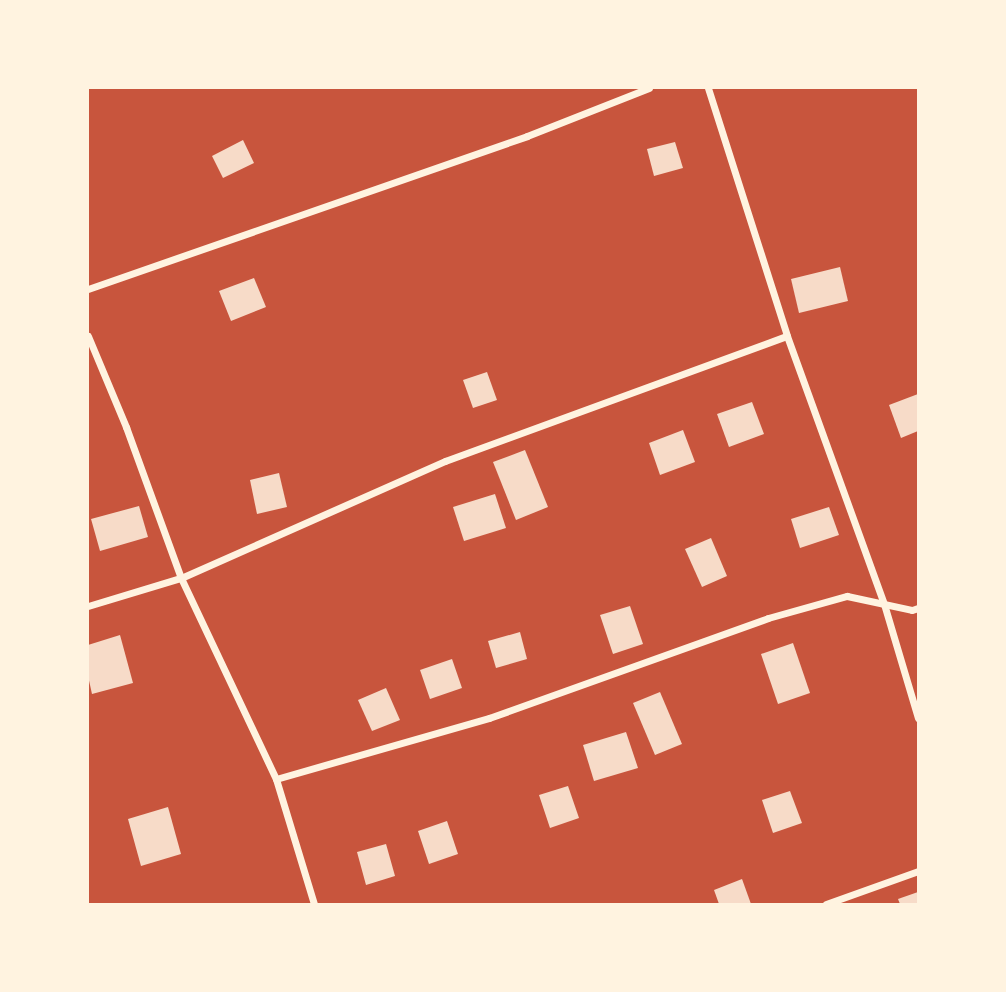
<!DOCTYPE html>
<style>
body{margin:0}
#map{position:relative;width:1006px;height:992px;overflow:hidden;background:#c8553d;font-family:Mulish,sans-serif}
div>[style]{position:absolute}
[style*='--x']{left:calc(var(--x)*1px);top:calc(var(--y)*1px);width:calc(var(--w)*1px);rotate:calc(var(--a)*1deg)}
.building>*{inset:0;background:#f7dbc8}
.minor>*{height:7px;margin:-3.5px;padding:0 3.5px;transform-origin:3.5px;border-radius:3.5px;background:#fff3e0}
span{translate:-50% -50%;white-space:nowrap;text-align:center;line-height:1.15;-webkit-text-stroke:7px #fff3e0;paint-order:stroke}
.frame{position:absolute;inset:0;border:89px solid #fff3e0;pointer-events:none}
</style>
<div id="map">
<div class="building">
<i style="clip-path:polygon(243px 140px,254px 163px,223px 178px,212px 156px)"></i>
<i style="clip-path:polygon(675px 142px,683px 168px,654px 176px,647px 149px)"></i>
<i style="clip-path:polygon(840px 267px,848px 301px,799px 313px,791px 279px)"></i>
<i style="clip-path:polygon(254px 278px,266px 307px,231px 321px,219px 291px)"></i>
<i style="clip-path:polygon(487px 372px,497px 400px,473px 408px,463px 380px)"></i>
<i style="clip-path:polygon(918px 394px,918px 431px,901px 438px,889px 405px)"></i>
<i style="clip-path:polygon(752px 402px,764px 434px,729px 447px,717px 414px)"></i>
<i style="clip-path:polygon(683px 430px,695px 462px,660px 475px,649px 443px)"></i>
<i style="clip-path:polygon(525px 450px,548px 507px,516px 520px,493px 462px)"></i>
<i style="clip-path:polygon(279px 473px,287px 507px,257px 514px,250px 480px)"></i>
<i style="clip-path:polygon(495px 494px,506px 528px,464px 541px,453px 507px)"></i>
<i style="clip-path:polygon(139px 506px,148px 537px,100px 551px,91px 519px)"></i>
<i style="clip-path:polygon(829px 507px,839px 535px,800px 548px,791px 519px)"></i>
<i style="clip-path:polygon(711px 538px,727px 576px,702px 587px,685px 549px)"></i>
<i style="clip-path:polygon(630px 606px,643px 644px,613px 654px,600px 615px)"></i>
<i style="clip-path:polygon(520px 632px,527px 659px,496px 668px,488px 641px)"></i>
<i style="clip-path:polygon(120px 635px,133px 683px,92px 694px,88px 676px,88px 645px)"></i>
<i style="clip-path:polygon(793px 643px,810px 693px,778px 704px,761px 654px)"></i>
<i style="clip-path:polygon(452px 659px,462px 688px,430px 699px,420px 670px)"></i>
<i style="clip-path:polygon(386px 688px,400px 720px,372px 731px,358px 700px)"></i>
<i style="clip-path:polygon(660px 692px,682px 744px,655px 755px,633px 703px)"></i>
<i style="clip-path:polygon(626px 732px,638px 768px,594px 781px,583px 745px)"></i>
<i style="clip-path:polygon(568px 786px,579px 818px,550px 828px,539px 795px)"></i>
<i style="clip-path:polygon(790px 791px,802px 823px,773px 833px,762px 800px)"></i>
<i style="clip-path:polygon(168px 807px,181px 854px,141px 866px,128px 819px)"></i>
<i style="clip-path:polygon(447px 821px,458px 854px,429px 864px,418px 831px)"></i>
<i style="clip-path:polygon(386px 844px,395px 876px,366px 885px,357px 852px)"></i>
<i style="clip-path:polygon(742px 879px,751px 904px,719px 904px,714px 890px)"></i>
<i style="clip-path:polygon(918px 892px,918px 904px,900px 904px,898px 899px)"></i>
</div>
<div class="minor">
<i style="--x:708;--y:88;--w:260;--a:72.3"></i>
<i style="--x:787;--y:336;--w:285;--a:70.1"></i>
<i style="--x:884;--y:604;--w:119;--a:73.4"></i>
<i style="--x:88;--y:289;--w:465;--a:-19.2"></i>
<i style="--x:527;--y:136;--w:131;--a:-21.5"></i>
<i style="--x:88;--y:336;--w:99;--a:67.3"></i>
<i style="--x:126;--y:427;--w:161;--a:70"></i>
<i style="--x:181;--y:578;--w:222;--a:64.7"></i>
<i style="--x:276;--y:779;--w:131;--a:73.1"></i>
<i style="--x:88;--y:606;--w:97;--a:-16.8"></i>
<i style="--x:181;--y:578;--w:289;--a:-23.9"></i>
<i style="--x:445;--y:461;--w:364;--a:-20.1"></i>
<i style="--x:276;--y:779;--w:222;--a:-16"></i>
<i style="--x:489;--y:718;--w:296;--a:-19.7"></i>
<i style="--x:768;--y:618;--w:82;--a:-15.6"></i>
<i style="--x:847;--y:596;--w:66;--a:12.2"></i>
<i style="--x:912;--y:610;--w:6;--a:-18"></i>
<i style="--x:826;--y:904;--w:98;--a:-19.7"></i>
</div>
<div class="frame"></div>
</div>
